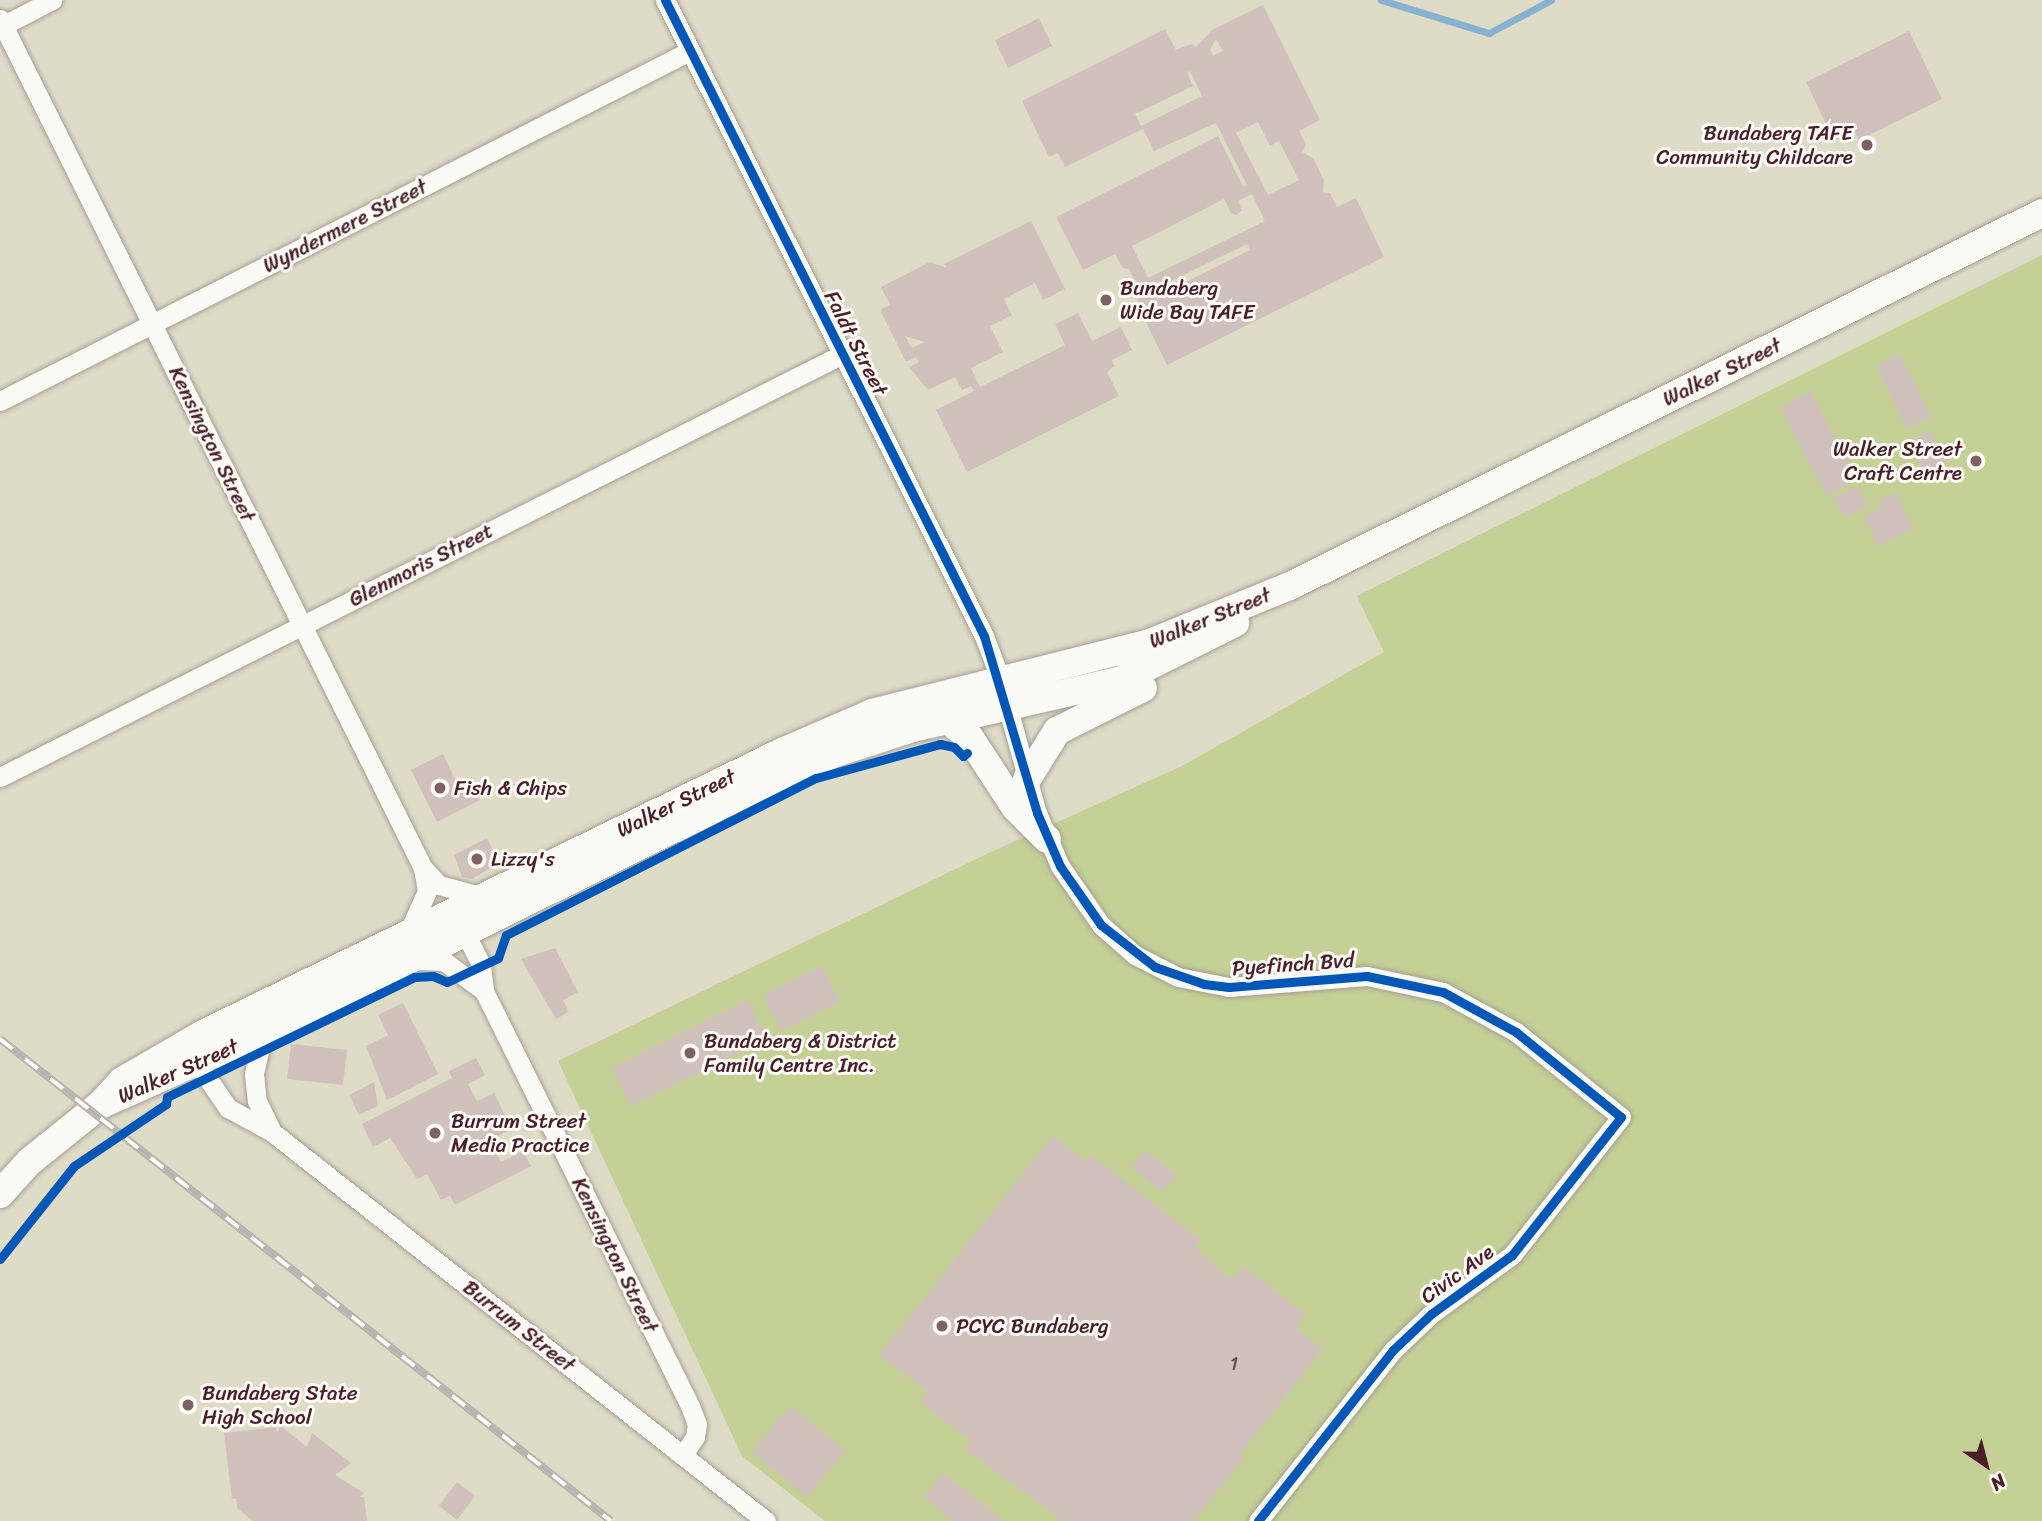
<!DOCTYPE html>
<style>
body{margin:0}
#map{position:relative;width:2042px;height:1521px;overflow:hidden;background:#dedbc7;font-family:Sriracha,sans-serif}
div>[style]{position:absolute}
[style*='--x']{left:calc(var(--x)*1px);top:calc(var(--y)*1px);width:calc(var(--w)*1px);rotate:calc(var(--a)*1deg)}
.green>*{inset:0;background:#c4d095}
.stream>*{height:7px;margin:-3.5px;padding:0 3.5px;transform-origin:3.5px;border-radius:3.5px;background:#87b3d1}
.building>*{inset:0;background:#d1c1bd}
.roads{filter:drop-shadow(0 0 2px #a59d93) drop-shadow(0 0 2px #a59d93)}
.street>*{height:19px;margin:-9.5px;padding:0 9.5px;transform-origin:9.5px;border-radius:9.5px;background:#fafaf7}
.secondary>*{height:28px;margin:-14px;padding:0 14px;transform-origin:14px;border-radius:14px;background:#fafaf7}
.rail>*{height:8px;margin-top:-4px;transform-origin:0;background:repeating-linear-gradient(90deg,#fdfcf7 0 16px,#b8b2b1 0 32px);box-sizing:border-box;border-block:2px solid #b8b2b1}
.cycleway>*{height:9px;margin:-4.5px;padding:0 4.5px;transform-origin:4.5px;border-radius:4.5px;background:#0057b8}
.dots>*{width:19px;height:19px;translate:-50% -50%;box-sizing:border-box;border:4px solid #fdfcf7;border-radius:50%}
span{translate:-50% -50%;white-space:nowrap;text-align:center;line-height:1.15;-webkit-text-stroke:6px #fdfcf7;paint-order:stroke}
.number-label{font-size:18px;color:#6c4850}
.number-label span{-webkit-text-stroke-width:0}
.poi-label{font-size:21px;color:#4a1f2b}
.right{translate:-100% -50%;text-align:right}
.left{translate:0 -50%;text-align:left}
.street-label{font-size:21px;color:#4a1f2b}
.north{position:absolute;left:1951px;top:1430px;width:70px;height:70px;-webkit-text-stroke:5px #fdfcf7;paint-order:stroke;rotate:145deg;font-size:19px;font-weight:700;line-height:28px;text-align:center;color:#4a1f2b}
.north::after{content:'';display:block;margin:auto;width:24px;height:32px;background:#4a1f2b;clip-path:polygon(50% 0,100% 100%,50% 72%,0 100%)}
</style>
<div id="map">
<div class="green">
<i style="clip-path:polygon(2042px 255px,2042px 1521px,825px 1521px,742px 1456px,558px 1061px,993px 851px,1182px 766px,1384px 652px,1357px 596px)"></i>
</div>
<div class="stream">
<i style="--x:1381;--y:0;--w:113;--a:17"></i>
<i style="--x:1489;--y:33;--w:70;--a:-28"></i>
</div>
<div class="building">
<i style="clip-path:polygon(evenodd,1263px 5px,1320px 120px,1299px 131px,1306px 145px,1302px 152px,1313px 158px,1324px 180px,1323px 192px,1330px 193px,1337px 207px,1356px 198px,1384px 257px,1167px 365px,1138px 306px,1137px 285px,1129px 269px,1123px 268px,1115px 254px,1083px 270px,1056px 217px,1218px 136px,1243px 187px,1247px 185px,1216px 123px,1154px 151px,1143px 129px,1065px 167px,1058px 153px,1049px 157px,1022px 101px,1165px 29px,1176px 50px,1191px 44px,1196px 47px,1212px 30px,1263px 5px,1216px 39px,1223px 51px,1213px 56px,1210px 50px,1216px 39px,1263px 5px,1190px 71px,1202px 96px,1141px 126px,1135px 114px,1193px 86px,1187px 73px,1190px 71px,1263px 5px,1258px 122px,1270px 146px,1279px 141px,1299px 180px,1268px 195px,1236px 133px,1258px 122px,1263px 5px,1252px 194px,1265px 221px,1148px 278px,1132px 246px,1224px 199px,1231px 213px,1237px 215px,1242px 210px,1238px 201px,1252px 194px,1263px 5px,1247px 244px,1250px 250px,1156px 297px,1153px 290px,1247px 244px)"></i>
<i style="clip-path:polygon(1039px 18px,1052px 46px,1008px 68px,995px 40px)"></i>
<i style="clip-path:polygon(1909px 31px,1942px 99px,1859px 140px,1854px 131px,1834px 141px,1806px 82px)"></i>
<i style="clip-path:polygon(evenodd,1031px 221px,1065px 289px,1043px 300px,1035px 283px,1004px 299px,1012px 315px,990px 326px,1003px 352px,971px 368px,980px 387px,1065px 345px,1055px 324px,1078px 313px,1092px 341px,1121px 327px,1132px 350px,1112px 360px,1114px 366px,1107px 372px,1119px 396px,967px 472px,936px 410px,974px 391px,971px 386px,962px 390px,955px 377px,928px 390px,909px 367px,919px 362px,916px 357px,906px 362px,880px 310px,890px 305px,881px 287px,930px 262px,947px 268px,944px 264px,1031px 221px,905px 336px,925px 342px,912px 348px,905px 336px)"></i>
<i style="clip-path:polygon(1900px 354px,1931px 417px,1907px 429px,1876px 366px)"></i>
<i style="clip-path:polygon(1811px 391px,1857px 480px,1827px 496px,1780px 407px)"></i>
<i style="clip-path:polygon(1930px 431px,1949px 466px,1926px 478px,1907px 442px)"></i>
<i style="clip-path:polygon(1857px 487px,1868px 505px,1844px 518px,1834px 498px)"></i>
<i style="clip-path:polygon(1895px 492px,1913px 528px,1878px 546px,1864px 516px,1882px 507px,1879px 500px)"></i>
<i style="clip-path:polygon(443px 754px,461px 791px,473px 785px,480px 800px,437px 822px,411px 770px)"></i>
<i style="clip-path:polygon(487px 838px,499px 863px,472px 879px,462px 877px,454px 855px)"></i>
<i style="clip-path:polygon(555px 948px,578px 992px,563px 1000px,569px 1012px,556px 1019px,521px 959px)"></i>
<i style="clip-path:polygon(822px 966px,840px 1001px,781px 1031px,763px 995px)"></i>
<i style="clip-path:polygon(748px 1000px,767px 1039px,631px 1106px,612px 1068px)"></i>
<i style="clip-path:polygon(403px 1003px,438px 1074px,387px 1100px,366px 1046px,388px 1035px,378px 1015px)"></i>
<i style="clip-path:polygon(291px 1044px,347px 1050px,343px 1085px,287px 1079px)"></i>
<i style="clip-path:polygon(476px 1058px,485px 1075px,468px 1084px,477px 1101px,494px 1093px,512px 1129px,490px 1140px,501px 1162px,523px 1151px,531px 1166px,455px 1205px,450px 1196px,441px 1200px,427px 1174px,417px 1179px,390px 1138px,373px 1147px,362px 1124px,452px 1078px,449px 1071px)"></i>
<i style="clip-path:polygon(374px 1082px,378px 1106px,359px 1115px,349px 1095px)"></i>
<i style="clip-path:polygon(1053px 1136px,1086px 1161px,1091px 1155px,1200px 1240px,1195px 1247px,1225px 1276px,1233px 1279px,1243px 1266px,1306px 1315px,1296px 1328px,1323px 1349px,1240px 1454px,1244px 1458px,1194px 1521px,1063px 1521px,965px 1449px,971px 1441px,920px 1402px,928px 1392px,879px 1355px)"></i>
<i style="clip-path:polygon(1145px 1150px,1176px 1175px,1163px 1192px,1131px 1167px)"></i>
<i style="clip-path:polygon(790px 1406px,845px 1450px,807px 1497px,752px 1452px)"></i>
<i style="clip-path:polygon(281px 1426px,307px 1447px,312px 1433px,351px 1463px,335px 1475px,364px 1493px,360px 1497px,364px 1497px,367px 1521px,253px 1521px,237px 1508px,236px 1498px,232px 1499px,224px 1433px,276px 1427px,277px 1432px)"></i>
<i style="clip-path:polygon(943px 1473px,1004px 1521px,953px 1521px,924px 1497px)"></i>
<i style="clip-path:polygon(457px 1482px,475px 1496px,457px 1520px,439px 1506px)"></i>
</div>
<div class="roads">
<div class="street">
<i style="--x:665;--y:0;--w:712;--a:63.36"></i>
<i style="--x:984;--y:636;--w:45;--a:69.1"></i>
<i style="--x:0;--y:19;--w:949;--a:63.52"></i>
<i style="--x:423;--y:868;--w:23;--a:80"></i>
<i style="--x:427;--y:891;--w:44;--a:114.2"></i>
<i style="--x:0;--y:27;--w:59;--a:-27.4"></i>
<i style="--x:0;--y:401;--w:774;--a:-26.9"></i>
<i style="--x:1007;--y:705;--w:112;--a:74.5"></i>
<i style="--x:1037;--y:813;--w:58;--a:66.5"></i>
<i style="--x:1060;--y:866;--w:72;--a:55.2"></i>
<i style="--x:1101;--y:925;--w:45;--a:41.4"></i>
<i style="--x:1135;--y:955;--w:48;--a:27.1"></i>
<i style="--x:1178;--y:977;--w:52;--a:11.1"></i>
<i style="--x:1229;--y:987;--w:138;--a:-4.6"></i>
<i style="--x:1367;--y:976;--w:78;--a:11.9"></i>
<i style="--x:1443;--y:992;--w:83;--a:28.7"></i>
<i style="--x:1516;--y:1032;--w:135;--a:39"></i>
<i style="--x:1621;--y:1117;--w:176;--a:128.3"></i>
<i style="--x:1512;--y:1255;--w:100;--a:143.9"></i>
<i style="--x:1431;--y:1314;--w:52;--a:136.5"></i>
<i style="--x:1393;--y:1350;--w:218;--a:128.3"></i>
<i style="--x:0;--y:777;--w:943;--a:-26.65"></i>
<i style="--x:423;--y:868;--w:23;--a:47"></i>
<i style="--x:439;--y:885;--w:42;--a:15"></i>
<i style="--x:455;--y:928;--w:9;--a:18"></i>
<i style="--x:464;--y:931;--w:38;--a:63"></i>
<i style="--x:481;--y:965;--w:26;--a:83"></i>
<i style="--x:484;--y:991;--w:463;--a:63.6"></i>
<i style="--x:690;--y:1406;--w:19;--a:69"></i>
<i style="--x:697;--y:1424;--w:13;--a:99"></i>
<i style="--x:695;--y:1437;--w:22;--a:124"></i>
<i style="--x:415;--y:960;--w:29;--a:2"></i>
<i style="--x:444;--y:961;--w:50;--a:36.9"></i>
<i style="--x:271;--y:1029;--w:17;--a:126"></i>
<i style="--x:261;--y:1043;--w:32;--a:103"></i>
<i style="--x:254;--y:1074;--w:27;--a:84"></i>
<i style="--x:257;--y:1101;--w:34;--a:64"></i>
<i style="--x:199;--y:1052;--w:11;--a:100"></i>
<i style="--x:197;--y:1063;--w:55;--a:55.4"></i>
<i style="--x:228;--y:1108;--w:50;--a:28.6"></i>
<i style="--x:272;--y:1132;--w:629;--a:38.22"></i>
</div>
<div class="secondary">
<i style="--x:948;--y:720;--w:28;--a:39"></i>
<i style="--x:970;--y:738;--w:82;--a:56.9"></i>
<i style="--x:1015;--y:807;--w:45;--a:45"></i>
<i style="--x:1027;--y:779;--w:57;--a:-58"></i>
<i style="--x:1057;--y:731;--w:96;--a:-26.6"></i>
<i style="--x:100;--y:1105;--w:33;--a:-47"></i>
<i style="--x:122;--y:1081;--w:94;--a:-30.1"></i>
<i style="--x:203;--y:1034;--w:644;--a:-25.97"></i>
<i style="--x:782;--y:752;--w:98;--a:-23.4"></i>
<i style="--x:872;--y:713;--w:287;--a:-14.1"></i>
<i style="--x:1150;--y:643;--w:151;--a:-22.2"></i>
<i style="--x:1290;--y:586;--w:839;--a:-26.38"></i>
<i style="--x:0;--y:1194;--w:43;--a:-47.8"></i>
<i style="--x:29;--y:1162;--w:91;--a:-38.8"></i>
<i style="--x:100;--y:1105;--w:188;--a:-24.1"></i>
<i style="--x:272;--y:1028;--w:542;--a:-26.38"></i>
<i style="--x:758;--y:787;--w:82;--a:-23.7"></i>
<i style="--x:833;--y:754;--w:84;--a:-18"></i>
<i style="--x:913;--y:728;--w:211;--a:-12.9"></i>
<i style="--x:1119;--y:681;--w:130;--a:-26.6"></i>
</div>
</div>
<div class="rail">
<i style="--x:0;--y:1039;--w:778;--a:38.27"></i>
</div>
<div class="cycleway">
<i style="--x:665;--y:0;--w:712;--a:63.36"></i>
<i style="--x:984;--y:636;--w:185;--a:73.3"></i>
<i style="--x:1037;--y:813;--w:58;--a:66.5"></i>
<i style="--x:1060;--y:866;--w:72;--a:55.2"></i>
<i style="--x:1101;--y:925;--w:68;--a:37.9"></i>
<i style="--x:1155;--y:967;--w:52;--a:19.1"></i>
<i style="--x:1204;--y:984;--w:25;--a:7"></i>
<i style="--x:1229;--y:987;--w:138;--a:-4.6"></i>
<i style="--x:1367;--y:976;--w:78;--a:11.9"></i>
<i style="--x:1443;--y:992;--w:83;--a:28.7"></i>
<i style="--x:1516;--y:1032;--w:135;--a:39"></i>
<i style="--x:1621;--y:1117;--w:176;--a:128.3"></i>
<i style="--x:1512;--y:1255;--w:100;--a:143.9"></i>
<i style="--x:1431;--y:1314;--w:52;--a:136.5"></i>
<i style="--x:1393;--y:1350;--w:218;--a:128.3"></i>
<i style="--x:0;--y:1259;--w:119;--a:-51.5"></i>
<i style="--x:74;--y:1166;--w:111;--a:-34"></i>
<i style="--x:166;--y:1104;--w:7;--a:-82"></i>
<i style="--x:167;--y:1097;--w:275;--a:-25.9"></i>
<i style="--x:414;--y:977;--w:19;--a:-3"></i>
<i style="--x:433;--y:976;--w:15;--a:23"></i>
<i style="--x:447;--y:982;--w:56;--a:-25.2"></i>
<i style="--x:498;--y:958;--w:24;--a:-71"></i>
<i style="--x:506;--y:935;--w:347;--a:-26.9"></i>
<i style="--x:816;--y:778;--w:129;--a:-15.3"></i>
<i style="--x:940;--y:744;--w:14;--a:12"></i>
<i style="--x:954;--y:747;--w:13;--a:45"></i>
<i style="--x:963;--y:756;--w:5;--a:-37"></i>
</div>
<div class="dots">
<i style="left:1867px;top:145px;background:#7e6162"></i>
<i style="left:1106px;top:300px;background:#7e6162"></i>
<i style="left:1976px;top:461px;background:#7e6162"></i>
<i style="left:440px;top:788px;background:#7e6162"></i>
<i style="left:477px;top:859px;background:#7e6162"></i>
<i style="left:690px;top:1053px;background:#7e6162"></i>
<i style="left:435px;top:1133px;background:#7e6162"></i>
<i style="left:942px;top:1326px;background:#7e6162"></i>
<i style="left:188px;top:1405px;background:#7e6162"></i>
</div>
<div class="number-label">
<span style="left:1234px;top:1364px">1</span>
</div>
<div class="poi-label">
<span class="right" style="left:1853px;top:145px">Bundaberg TAFE<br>Community Childcare</span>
<span class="left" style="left:1120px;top:300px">Bundaberg<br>Wide Bay TAFE</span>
<span class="right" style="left:1962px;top:461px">Walker Street<br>Craft Centre</span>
<span class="left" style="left:454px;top:788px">Fish &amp; Chips</span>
<span class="left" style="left:491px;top:859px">Lizzy's</span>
<span class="left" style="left:704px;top:1053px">Bundaberg &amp; District<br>Family Centre Inc.</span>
<span class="left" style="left:451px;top:1133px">Burrum Street<br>Media Practice</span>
<span class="left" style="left:956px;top:1326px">PCYC Bundaberg</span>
<span class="left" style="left:202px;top:1405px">Bundaberg State<br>High School</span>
</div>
<div class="street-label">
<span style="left:345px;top:226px;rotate:-27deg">Wyndermere Street</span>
<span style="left:856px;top:343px;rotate:63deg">Faldt Street</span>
<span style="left:1722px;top:372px;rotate:-26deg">Walker Street</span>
<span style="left:212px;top:444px;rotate:64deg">Kensington Street</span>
<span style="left:421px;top:565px;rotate:-27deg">Glenmoris Street</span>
<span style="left:1210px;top:618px;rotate:-22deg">Walker Street</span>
<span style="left:676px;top:803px;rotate:-26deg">Walker Street</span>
<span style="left:1293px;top:964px;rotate:-4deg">Pyefinch Bvd</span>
<span style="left:178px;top:1071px;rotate:-24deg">Walker Street</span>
<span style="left:615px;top:1255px;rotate:64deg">Kensington Street</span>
<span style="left:1457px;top:1274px;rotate:-36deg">Civic Ave</span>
<span style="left:519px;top:1326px;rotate:38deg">Burrum Street</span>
</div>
<div class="north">N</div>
</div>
